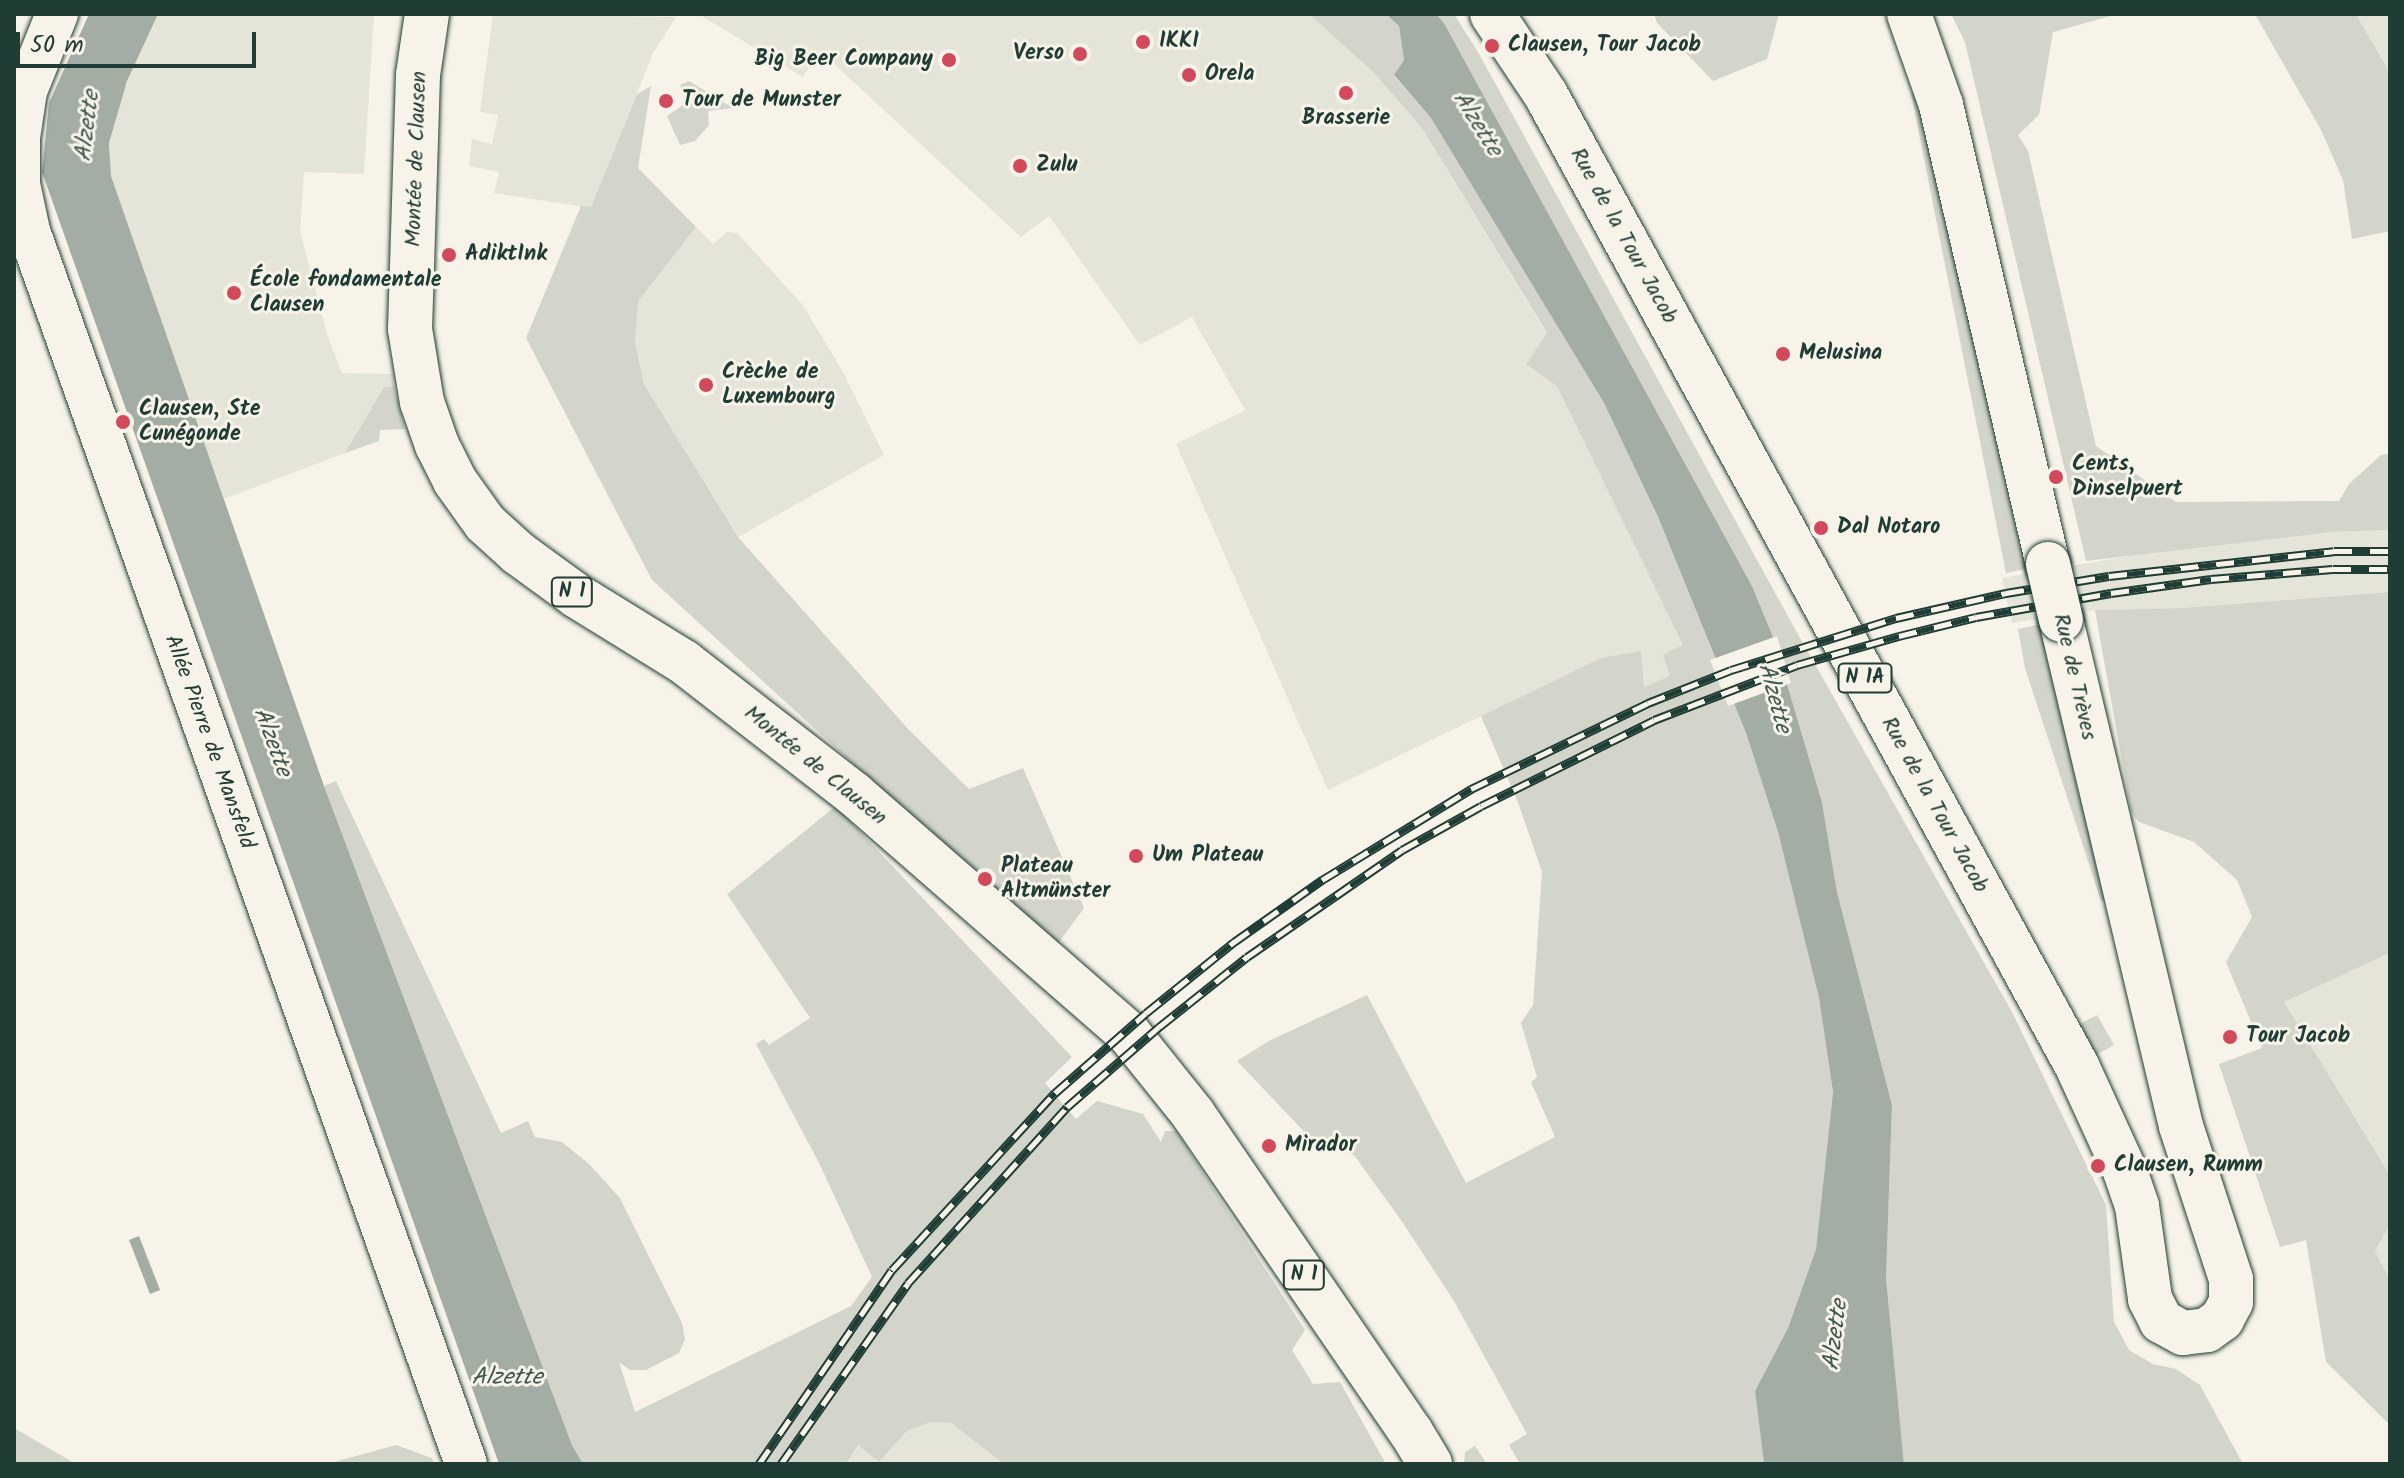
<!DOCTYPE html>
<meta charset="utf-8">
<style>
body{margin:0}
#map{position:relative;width:2404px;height:1478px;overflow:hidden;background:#f7f3e8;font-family:Kalam,sans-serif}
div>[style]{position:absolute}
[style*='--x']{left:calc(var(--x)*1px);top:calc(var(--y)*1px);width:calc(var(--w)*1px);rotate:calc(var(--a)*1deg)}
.built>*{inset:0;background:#e5e4d9}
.green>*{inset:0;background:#d3d5ca}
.water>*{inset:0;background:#a4ada3}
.pier>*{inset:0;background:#f7f3e8}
.roads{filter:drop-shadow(0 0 2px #1f3d34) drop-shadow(0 0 2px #1f3d34)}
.secondary>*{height:42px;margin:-21px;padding:0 21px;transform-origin:21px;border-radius:21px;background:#f7f3e8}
.primary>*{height:44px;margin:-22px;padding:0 22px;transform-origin:22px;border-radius:22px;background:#f7f3e8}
.rail>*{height:9px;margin-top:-4.5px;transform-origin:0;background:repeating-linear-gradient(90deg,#f7f3e8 0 18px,#1f3d34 0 36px);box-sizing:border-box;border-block:2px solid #1f3d34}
.bridges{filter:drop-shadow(0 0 2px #1f3d34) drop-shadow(0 0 2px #1f3d34)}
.primary-bridge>*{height:44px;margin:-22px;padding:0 22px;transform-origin:22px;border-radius:22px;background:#f7f3e8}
.dots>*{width:22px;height:22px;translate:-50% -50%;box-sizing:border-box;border:4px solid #f7f3e8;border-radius:50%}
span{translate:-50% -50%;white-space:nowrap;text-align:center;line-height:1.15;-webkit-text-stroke:6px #f7f3e8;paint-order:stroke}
.shield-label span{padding:2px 6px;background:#f7f3e8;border:2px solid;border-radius:6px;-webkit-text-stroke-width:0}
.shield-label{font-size:20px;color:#1f3d34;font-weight:700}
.poi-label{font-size:22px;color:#1f3d34;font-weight:700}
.left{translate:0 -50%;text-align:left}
.right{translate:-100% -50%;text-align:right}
.street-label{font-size:22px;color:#1f3d34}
.water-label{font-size:24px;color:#405950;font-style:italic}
.frame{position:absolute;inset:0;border:16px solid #1f3d34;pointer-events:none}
.scale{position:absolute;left:16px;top:32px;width:240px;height:36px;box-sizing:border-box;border:4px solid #1f3d34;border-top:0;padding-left:10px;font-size:24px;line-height:28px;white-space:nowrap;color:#1f3d34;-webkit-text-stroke:6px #f7f3e8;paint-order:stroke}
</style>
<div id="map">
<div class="built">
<i style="clip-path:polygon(158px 14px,374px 14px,364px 174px,304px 172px,300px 231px,328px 337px,342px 373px,393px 374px,394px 386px,384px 387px,345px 453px,224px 499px,111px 176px,109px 143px,127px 81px)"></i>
<i style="clip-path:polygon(493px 14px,676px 17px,653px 53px,591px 208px,494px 193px,499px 172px,469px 166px,472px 139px,492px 144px,498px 115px,480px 112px)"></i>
<i style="clip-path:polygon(698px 14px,1309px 14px,1374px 73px,1422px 128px,1547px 334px,1526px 364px,1557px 385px,1683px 645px,1671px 676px,1643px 688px,1601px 658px,1328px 790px,1176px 444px,1245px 410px,1192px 317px,1140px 345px,1049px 216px,1021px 237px,820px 51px,803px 77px)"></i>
<i style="clip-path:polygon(2356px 14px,2390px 14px,2390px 82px,2386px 66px)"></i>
<i style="clip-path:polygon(696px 227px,713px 244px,727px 232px,737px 233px,802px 304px,843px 372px,884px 455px,738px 537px,644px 384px,635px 342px,637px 301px)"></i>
<i style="clip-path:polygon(2390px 530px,2390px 592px,2181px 608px,2095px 610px,2012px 623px,2002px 578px,2165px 550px,2332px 532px)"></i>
<i style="clip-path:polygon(2390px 953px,2390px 1175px,2284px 1002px)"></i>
<i style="clip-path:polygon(2390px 1224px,2390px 1280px,2375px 1251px)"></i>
<i style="clip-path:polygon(931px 1422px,951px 1423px,1004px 1464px,846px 1464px,858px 1445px,879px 1462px,907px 1431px)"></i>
</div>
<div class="green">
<i style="clip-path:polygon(1309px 14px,1386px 14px,1399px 26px,1404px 60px,1394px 76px,1431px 118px,1604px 403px,1658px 517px,1746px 733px,1778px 832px,1819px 998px,1833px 1092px,1816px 1249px,1788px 1328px,1755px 1391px,1764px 1464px,1520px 1464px,1509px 1445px,1527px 1434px,1454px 1301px,1403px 1223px,1354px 1155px,1316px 1144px,1237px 1061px,1269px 1041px,1367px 995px,1466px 1183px,1555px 1137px,1531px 1082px,1537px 1077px,1521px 1023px,1533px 1005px,1542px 872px,1519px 805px,1481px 716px,1601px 658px,1641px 651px,1644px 687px,1670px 676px,1663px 655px,1683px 645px,1557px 386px,1526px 364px,1547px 333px,1422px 128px,1374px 73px)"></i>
<i style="clip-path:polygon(1436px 14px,1454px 14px,1478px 52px,1795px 629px,2012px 1012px,2106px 1205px,2114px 1322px,2129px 1350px,2153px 1364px,2176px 1369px,2200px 1385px,2243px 1464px,1904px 1464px,1886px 1278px,1892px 1105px,1837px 892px,1822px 802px,1773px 637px,1752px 586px,1444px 23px)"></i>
<i style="clip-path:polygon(1654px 14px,1779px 14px,1767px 59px,1713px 81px,1657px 23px)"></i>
<i style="clip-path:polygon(1951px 14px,2118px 14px,2053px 32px,2039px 115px,2018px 135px,2028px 151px,2096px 446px,2176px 502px,2339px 501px,2349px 484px,2381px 455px,2390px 454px,2390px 530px,2332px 532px,2086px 561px,1965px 42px)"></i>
<i style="clip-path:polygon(2255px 14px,2356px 14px,2386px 66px,2390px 82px,2390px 231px,2352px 239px,2343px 180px,2321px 130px)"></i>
<i style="clip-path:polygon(689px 81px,733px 108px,708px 111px,709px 125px,695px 141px,680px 145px,667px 116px,683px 105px,684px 94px,680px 85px)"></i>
<i style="clip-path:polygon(651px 86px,638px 168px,696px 227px,638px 301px,635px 342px,644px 384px,738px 537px,909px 730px,969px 789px,1023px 768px,1084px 908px,1055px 948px,652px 580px,526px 338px,581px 206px,591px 207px,637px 94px)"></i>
<i style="clip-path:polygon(1918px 91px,2029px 568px,2006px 573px,1911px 93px)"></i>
<i style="clip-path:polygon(394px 386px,405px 429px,380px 430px,379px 441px,345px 453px,384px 387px)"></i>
<i style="clip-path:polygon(2390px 592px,2390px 953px,2284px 1002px,2390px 1175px,2390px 1224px,2375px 1251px,2390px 1280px,2390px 1425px,2326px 1362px,2306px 1240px,2280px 1247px,2219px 1064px,2262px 1048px,2226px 962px,2252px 917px,2237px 880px,2194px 842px,2139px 822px,2131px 812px,2095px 610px,2181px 608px)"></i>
<i style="clip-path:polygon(2042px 624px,2107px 899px,2101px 901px,2025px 668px,2018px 629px)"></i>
<i style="clip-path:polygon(336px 781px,501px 1133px,528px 1121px,535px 1137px,562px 1142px,589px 1164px,620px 1198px,682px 1323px,685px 1339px,679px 1353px,646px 1370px,630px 1370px,619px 1362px,635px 1412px,851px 1306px,872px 1277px,819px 1163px,756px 1044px,764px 1039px,769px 1045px,810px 1018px,727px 894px,836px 806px,1072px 1057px,1045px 1083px,1076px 1119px,1097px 1101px,1143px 1114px,1161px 1142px,1165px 1131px,1176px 1131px,1305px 1330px,1292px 1350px,1313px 1384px,1340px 1382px,1386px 1464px,1004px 1464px,951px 1423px,931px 1422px,907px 1431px,879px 1462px,858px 1445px,846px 1464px,583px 1464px,572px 1445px,324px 786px)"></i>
<i style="clip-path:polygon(2097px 1015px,2114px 1045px,2094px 1056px,2078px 1025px)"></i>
<i style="clip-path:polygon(14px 1428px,76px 1464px,14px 1464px)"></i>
<i style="clip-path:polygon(396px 1445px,432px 1458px,434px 1464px,327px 1464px)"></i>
<i style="clip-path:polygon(1475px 1446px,1487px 1464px,1464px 1464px,1465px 1452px)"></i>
</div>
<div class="water">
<i style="clip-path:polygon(89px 14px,158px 14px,127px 81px,109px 143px,111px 176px,324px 786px,572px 1445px,583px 1464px,499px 1464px,42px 172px,49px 103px)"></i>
<i style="clip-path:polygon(1386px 14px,1436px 14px,1444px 23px,1752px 586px,1773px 637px,1822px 802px,1837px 892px,1892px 1105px,1886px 1278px,1904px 1464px,1764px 1464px,1755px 1391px,1788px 1328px,1816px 1249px,1833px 1092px,1819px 998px,1778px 832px,1746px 733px,1658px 517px,1604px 403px,1431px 118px,1394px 75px,1404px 60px,1399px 26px)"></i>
<i style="clip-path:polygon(139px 1236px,160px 1290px,150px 1294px,129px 1240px)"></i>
</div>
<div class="pier">
<i style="clip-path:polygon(1777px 636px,1791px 683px,1728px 706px,1710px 660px)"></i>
</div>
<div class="roads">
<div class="secondary">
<i style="--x:57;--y:14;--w:83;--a:111.9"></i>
<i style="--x:26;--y:91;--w:48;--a:98.5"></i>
<i style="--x:19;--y:138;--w:46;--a:90"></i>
<i style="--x:19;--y:184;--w:48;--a:78"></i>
<i style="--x:29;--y:231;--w:1308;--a:70.48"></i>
</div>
<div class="primary">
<i style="--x:427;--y:14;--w:62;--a:98.4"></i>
<i style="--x:418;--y:75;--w:254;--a:91.8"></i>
<i style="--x:410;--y:329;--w:74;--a:80.7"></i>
<i style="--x:422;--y:402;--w:46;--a:70.8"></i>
<i style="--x:437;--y:445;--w:40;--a:63.4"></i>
<i style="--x:455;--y:481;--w:52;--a:54.5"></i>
<i style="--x:485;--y:523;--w:45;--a:42.3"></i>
<i style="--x:518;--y:553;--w:73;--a:36.1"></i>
<i style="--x:577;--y:596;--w:126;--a:31.7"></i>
<i style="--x:684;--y:662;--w:215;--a:37.8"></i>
<i style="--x:854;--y:794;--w:365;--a:41.1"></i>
<i style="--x:1129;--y:1034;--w:102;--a:51.3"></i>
<i style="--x:1193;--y:1114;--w:386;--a:55.6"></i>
<i style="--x:1411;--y:1432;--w:37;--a:59"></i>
<i style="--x:1492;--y:14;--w:97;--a:56.3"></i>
<i style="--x:1546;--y:95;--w:1107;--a:61.33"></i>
<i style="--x:2077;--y:1066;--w:115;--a:65.4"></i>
<i style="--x:2125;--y:1171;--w:37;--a:71"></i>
<i style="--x:2137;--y:1206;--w:94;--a:82"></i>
<i style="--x:2150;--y:1299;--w:25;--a:63"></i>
<i style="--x:2161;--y:1321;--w:25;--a:29"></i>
<i style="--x:2183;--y:1333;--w:24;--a:-7"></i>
<i style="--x:2207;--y:1330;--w:19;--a:-36"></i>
<i style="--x:2222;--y:1319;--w:19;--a:-62"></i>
<i style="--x:2231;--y:1302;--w:23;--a:-90"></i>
<i style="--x:2231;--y:1279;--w:161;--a:-108.1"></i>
<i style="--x:2181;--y:1126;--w:520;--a:-103.34"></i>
<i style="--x:1909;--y:14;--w:96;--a:70.6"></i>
<i style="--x:1941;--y:105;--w:471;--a:76.9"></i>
</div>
</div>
<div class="rail">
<i style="--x:759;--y:1464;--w:235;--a:-55.6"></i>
<i style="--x:892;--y:1270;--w:241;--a:-47.4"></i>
<i style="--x:1055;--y:1093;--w:121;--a:-41.3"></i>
<i style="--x:1146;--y:1013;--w:113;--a:-38.9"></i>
<i style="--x:1234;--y:942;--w:108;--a:-35.2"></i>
<i style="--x:1322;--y:880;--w:175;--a:-31.4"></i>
<i style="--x:1471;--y:789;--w:197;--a:-25.9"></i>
<i style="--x:1648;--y:703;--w:89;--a:-21.7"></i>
<i style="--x:1731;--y:670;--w:173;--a:-17.5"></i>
<i style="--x:1896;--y:618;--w:113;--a:-12.8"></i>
<i style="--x:2006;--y:593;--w:104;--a:-9.4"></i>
<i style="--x:2109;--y:576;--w:226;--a:-6.3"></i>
<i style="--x:2334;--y:551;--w:56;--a:0"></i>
<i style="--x:781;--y:1464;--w:221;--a:-54.9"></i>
<i style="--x:908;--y:1283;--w:237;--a:-47.9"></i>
<i style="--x:1067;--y:1107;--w:122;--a:-41"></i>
<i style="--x:1159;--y:1027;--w:112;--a:-38.5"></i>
<i style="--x:1247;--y:957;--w:188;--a:-34.6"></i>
<i style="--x:1402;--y:850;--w:90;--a:-29.1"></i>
<i style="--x:1481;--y:806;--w:193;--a:-26.4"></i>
<i style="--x:1654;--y:720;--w:153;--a:-21"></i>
<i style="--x:1797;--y:665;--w:106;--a:-15.9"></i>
<i style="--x:1899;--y:636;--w:79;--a:-13.9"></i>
<i style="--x:1976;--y:617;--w:137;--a:-10.1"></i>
<i style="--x:2111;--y:593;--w:101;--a:-8"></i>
<i style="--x:2211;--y:579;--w:122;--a:-4.7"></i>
<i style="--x:2333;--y:569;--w:57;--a:0"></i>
</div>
<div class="bridges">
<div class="primary-bridge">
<i style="--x:2048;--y:564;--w:57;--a:76.9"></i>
</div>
</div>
<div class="dots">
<i style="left:1143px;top:42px;background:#d1495b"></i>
<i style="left:1492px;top:46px;background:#d1495b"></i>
<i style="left:1080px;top:54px;background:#d1495b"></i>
<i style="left:949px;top:60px;background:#d1495b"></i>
<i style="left:1189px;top:75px;background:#d1495b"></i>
<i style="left:1346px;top:93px;background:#d1495b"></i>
<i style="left:666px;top:101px;background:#d1495b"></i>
<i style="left:1020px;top:166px;background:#d1495b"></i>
<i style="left:449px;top:255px;background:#d1495b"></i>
<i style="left:234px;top:293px;background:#d1495b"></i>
<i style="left:1783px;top:354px;background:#d1495b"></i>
<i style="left:706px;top:385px;background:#d1495b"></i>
<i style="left:123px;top:422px;background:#d1495b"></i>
<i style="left:2056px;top:477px;background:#d1495b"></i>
<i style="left:1821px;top:528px;background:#d1495b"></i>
<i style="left:1136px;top:856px;background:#d1495b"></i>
<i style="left:985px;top:879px;background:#d1495b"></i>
<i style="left:2230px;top:1037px;background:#d1495b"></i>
<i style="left:1269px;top:1146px;background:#d1495b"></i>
<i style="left:2098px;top:1166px;background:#d1495b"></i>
</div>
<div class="shield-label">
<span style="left:572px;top:592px">N 1</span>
<span style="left:1865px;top:678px">N 1A</span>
<span style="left:1304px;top:1275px">N 1</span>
</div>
<div class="poi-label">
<span class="left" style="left:1159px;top:42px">IKKI</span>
<span class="left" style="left:1508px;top:46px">Clausen, Tour Jacob</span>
<span class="right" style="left:1064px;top:54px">Verso</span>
<span class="right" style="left:933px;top:60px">Big Beer Company</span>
<span class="left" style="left:1205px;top:75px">Orela</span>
<span class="left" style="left:682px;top:101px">Tour de Munster</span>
<span style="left:1346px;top:119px">Brasserie</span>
<span class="left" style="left:1036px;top:166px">Zulu</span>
<span class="left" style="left:465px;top:255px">AdiktInk</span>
<span class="left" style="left:250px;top:293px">École fondamentale<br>Clausen</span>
<span class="left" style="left:1799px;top:354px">Melusina</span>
<span class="left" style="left:722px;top:385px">Crèche de<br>Luxembourg</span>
<span class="left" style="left:139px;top:422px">Clausen, Ste<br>Cunégonde</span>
<span class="left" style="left:2072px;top:477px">Cents,<br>Dinselpuert</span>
<span class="left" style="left:1837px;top:528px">Dal Notaro</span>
<span class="left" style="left:1152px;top:856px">Um Plateau</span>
<span class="left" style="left:1001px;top:879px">Plateau<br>Altmünster</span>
<span class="left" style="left:2246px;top:1037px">Tour Jacob</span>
<span class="left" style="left:1285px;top:1146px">Mirador</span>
<span class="left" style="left:2114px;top:1166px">Clausen, Rumm</span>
</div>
<div class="street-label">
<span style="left:417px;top:159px;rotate:-88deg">Montée de Clausen</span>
<span style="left:1623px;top:236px;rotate:61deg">Rue de la Tour Jacob</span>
<span style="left:2074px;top:677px;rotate:77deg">Rue de Trèves</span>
<span style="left:209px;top:742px;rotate:70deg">Allée Pierre de Mansfeld</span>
<span style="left:815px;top:766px;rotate:39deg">Montée de Clausen</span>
<span style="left:1934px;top:805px;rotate:61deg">Rue de la Tour Jacob</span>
</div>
<div class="water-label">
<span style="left:1477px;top:124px;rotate:58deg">Alzette</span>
<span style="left:88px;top:126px;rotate:-83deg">Alzette</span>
<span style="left:1774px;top:698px;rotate:75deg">Alzette</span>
<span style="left:272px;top:742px;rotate:70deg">Alzette</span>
<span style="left:1836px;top:1335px;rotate:-83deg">Alzette</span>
<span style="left:507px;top:1378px">Alzette</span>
</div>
<div class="frame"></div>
<div class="scale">50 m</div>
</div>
